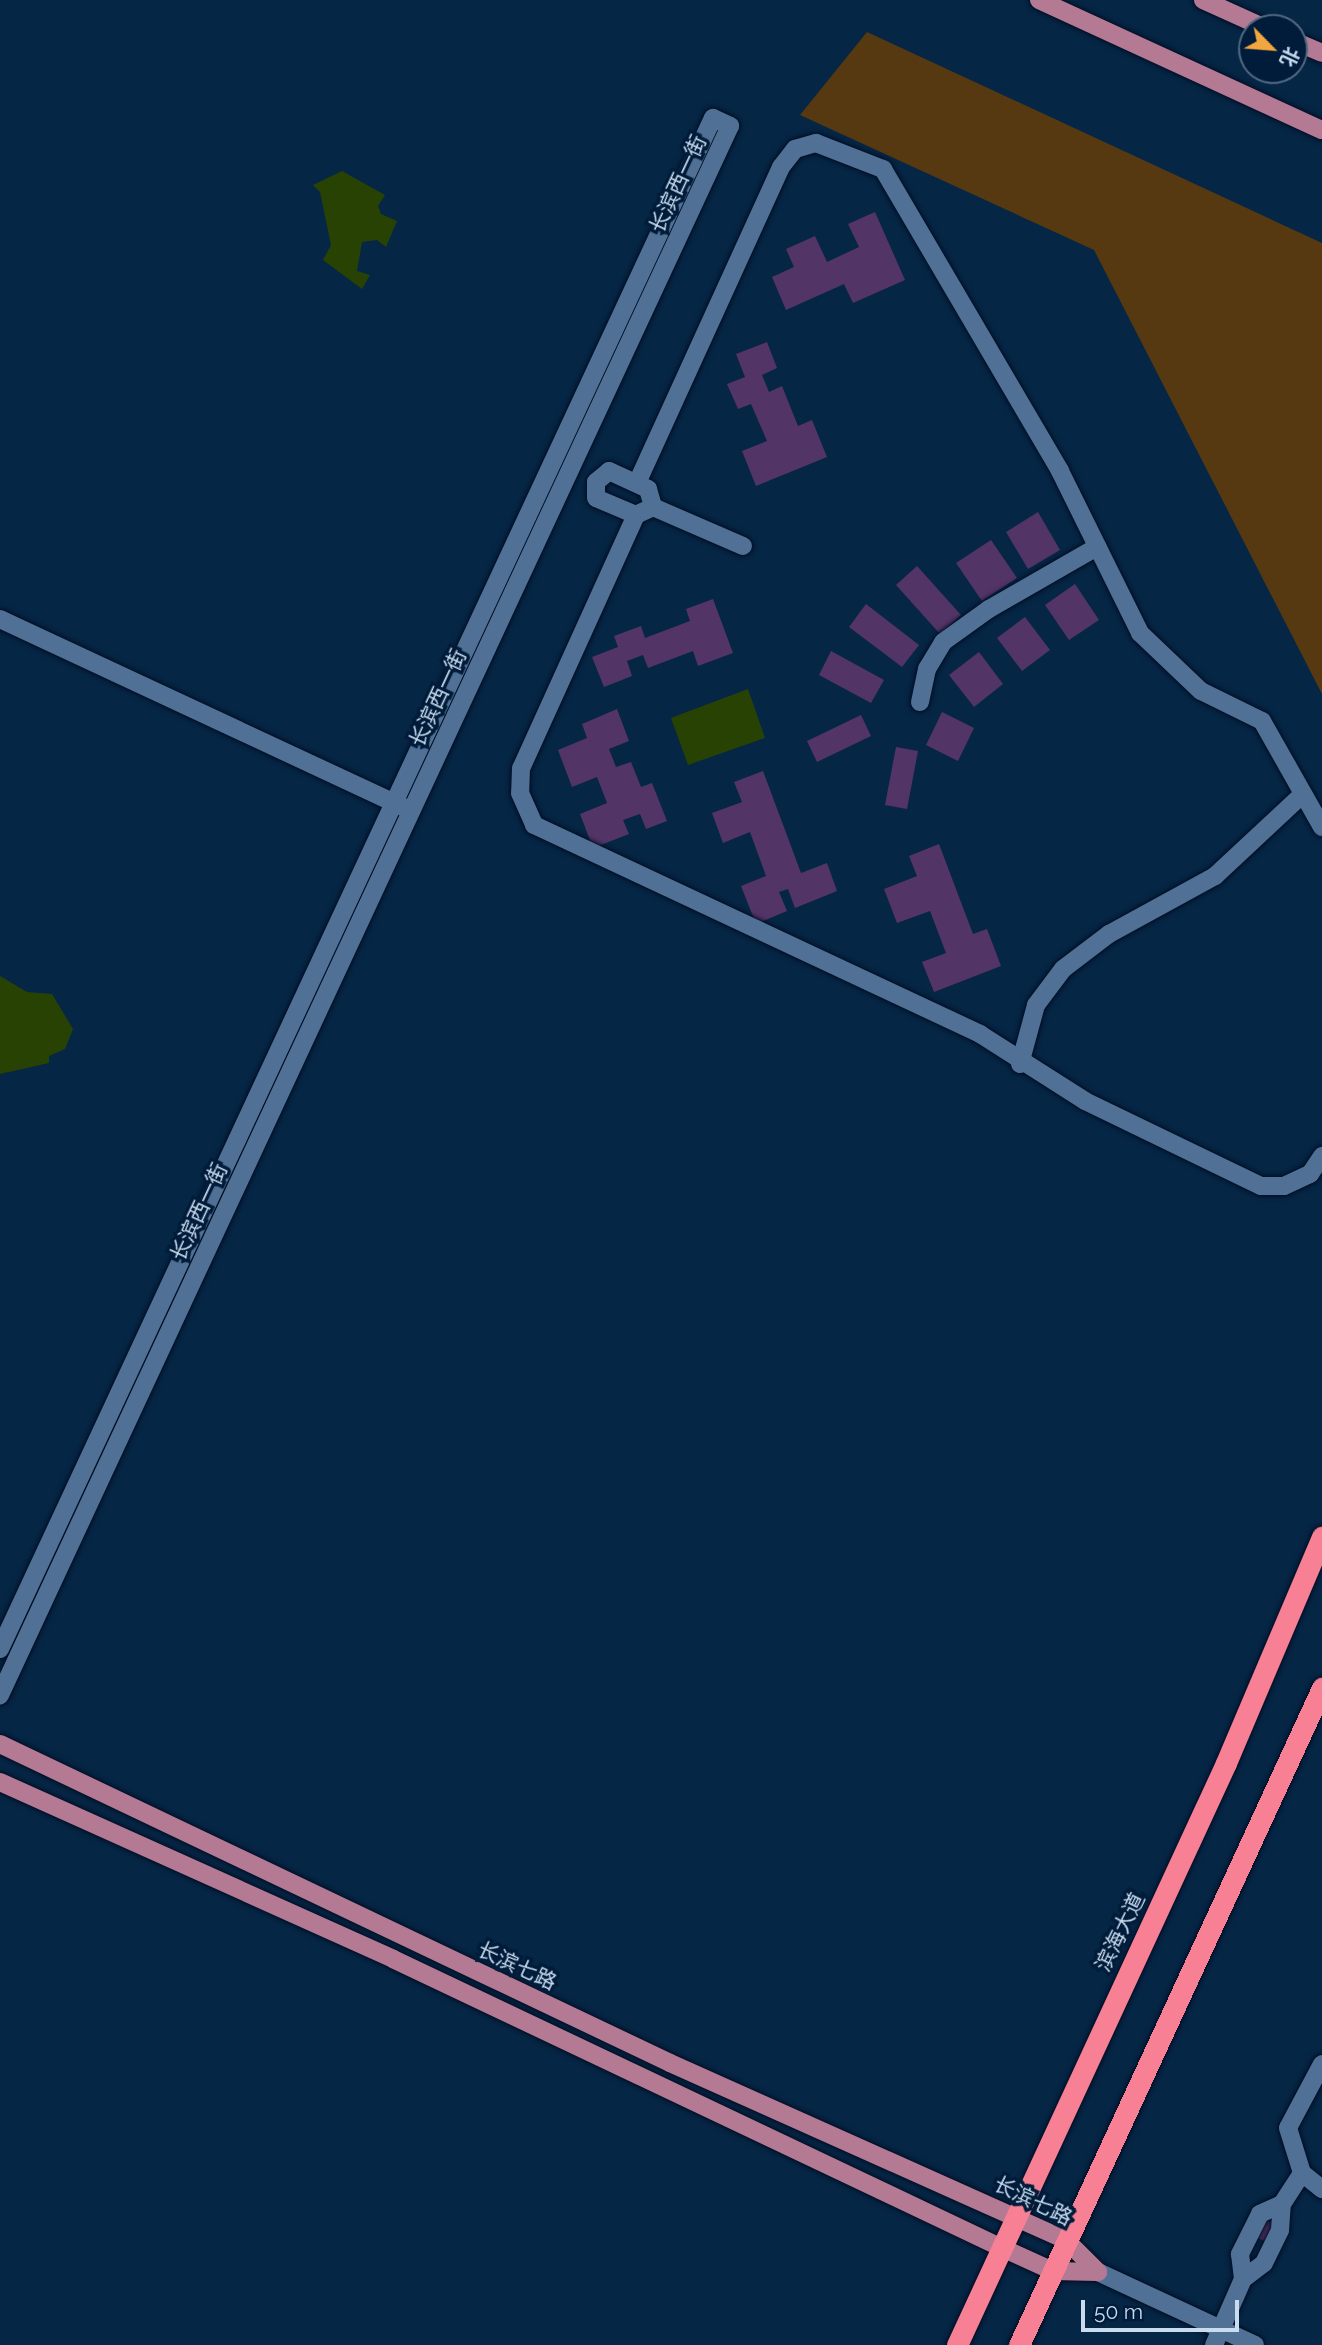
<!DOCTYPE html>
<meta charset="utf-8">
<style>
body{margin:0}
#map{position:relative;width:1322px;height:2345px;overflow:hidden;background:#062645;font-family:Raleway,"Noto Sans SC",sans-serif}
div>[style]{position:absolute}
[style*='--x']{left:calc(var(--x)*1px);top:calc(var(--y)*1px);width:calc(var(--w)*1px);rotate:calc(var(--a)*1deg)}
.green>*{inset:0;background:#563911}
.water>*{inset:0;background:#284204}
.building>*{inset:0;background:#533467}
.roads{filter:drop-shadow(0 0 2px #000e24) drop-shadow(0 0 2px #000e24)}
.minor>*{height:18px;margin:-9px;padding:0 9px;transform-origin:9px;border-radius:9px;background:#507195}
.major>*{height:18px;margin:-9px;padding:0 9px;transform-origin:9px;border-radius:9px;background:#b47a94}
.highway>*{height:21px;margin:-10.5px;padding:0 10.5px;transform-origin:10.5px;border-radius:10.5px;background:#f78094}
span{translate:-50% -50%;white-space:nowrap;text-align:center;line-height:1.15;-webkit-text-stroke:7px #001c3a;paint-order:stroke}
.street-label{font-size:21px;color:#c8dbef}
.north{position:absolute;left:1238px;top:14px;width:70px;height:70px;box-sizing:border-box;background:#001c3a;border:2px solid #506882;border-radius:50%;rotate:115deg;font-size:19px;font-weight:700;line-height:28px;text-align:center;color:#c8dbef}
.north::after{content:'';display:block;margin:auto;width:24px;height:32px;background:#f1a63f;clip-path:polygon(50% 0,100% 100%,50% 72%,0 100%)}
.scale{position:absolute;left:1081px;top:2300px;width:158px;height:32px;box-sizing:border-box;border:4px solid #c8dbef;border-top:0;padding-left:9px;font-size:21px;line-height:24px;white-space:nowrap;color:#c8dbef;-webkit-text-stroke:5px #001c3a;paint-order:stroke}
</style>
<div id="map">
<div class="green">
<i style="clip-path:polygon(867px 32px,1322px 243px,1322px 694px,1094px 250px,800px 115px)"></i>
</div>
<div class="water">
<i style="clip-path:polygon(342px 171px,385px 195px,378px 206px,381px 214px,397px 221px,386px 247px,377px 240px,362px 242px,357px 271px,370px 275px,362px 289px,323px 260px,331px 245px,320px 192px,313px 185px)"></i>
<i style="clip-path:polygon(748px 689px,765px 738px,688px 765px,671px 718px)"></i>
<i style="clip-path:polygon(0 976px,27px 992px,52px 994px,73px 1029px,65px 1049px,49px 1056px,49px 1063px,0 1074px)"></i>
</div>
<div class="building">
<i style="clip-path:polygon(875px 212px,905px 280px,853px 303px,844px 284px,786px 310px,772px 277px,794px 267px,786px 249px,815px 236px,827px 262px,859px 247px,848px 224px)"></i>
<i style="clip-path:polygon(767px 342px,777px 368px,762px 375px,769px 392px,782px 386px,798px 426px,812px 420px,827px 457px,756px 486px,742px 451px,767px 441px,751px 404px,738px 409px,727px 384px,745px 377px,736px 354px)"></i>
<i style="clip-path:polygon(1038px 512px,1060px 550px,1028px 569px,1006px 532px)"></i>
<i style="clip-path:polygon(991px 540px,1017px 578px,982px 601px,956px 563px)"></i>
<i style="clip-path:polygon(917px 566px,961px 615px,940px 634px,896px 585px)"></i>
<i style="clip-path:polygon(1075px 584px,1099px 620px,1069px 640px,1045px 605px)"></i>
<i style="clip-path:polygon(713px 599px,733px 653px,698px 666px,693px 651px,648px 668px,643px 655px,627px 661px,632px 676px,604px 687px,592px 657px,618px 647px,614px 636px,641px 626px,645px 638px,690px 621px,686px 609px)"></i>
<i style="clip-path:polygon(866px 604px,919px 645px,902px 667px,849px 627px)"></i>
<i style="clip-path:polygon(1025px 617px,1050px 650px,1022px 671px,997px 638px)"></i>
<i style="clip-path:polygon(831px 651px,884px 680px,871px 703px,819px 675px)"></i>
<i style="clip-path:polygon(979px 652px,1003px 684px,974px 707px,949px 675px)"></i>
<i style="clip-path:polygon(617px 709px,629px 741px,609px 749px,616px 767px,631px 762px,641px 787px,652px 783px,667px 821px,646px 829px,640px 814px,623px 820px,629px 834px,593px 848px,580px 814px,607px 803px,597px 777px,572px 787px,558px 750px,587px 738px,582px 724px)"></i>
<i style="clip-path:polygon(942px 712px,974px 728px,958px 761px,926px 745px)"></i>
<i style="clip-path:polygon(861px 715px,871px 736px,817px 762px,807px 741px)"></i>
<i style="clip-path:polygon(896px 747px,918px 751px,907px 809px,885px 805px)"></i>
<i style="clip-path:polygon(763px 771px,801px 873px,827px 863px,837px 891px,795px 908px,788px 889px,779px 892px,787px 911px,756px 924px,741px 886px,766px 876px,750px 832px,723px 843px,712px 813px,742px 802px,734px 782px)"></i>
<i style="clip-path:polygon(939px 844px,973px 934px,987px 929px,1001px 966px,934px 992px,922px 962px,946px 953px,930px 911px,897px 923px,884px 889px,917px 876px,909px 856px)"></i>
<i style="clip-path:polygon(1264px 2218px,1274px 2223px,1265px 2241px,1255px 2237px)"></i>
</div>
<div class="roads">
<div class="minor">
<i style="--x:609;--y:471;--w:43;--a:24.8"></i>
<i style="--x:648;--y:489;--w:19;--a:74"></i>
<i style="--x:653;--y:507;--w:19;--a:155"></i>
<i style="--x:636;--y:515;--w:43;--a:-157"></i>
<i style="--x:596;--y:498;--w:16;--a:-90"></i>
<i style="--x:596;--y:482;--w:17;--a:-40"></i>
<i style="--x:637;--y:483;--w:347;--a:-65.5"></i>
<i style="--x:781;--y:167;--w:23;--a:-52"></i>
<i style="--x:795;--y:149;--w:22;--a:-16"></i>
<i style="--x:816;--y:143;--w:72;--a:21.2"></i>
<i style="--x:883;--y:169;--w:350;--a:59.6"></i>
<i style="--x:1060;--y:471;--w:181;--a:63.7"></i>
<i style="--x:1140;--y:633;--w:84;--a:43.6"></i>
<i style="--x:1201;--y:691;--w:68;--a:26.2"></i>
<i style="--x:1262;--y:721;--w:122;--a:60.5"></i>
<i style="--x:653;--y:507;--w:98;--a:23.4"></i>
<i style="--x:636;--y:515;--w:278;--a:114.4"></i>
<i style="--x:521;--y:768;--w:25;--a:92"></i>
<i style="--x:520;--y:793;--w:35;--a:66"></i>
<i style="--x:534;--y:825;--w:493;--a:25.1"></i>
<i style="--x:980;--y:1034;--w:125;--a:32.5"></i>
<i style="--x:1085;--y:1101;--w:195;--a:25.8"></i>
<i style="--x:1261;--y:1186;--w:23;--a:0"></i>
<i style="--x:1284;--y:1186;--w:29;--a:-25"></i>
<i style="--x:1310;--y:1174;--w:22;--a:-56"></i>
<i style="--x:0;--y:619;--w:446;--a:25"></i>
<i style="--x:920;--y:702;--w:34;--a:-78"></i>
<i style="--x:927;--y:669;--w:31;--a:-59"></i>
<i style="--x:943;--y:642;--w:57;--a:-35.7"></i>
<i style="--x:989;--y:609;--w:125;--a:-29.9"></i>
<i style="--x:1020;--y:1064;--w:61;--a:-74.8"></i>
<i style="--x:1036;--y:1005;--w:45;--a:-53.1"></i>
<i style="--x:1063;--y:969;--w:58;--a:-37.3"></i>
<i style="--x:1109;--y:934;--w:121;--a:-28.7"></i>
<i style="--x:1215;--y:876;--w:120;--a:-43"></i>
<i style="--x:0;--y:1649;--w:1689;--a:-65.03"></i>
<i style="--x:713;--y:118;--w:19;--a:25"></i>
<i style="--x:730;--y:126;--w:1731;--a:114.95"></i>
<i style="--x:1322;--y:2064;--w:72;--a:118"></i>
<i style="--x:1288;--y:2128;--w:47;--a:72.7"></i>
<i style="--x:1302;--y:2173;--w:26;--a:39"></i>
<i style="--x:1282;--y:2204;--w:24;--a:156"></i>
<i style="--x:1260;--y:2214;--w:45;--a:116.6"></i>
<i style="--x:1240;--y:2254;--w:25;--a:83"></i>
<i style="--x:1243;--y:2279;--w:26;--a:-37"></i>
<i style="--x:1264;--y:2263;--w:37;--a:-64"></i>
<i style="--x:1280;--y:2230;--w:26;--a:-86"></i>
<i style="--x:1282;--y:2204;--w:37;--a:-57"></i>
<i style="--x:1098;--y:2272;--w:173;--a:24.9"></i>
<i style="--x:1214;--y:2345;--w:72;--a:-66.3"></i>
</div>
<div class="major">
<i style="--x:1039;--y:0;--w:311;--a:24.7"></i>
<i style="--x:1203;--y:0;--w:68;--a:24.3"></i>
<i style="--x:1294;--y:41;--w:30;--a:23"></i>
<i style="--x:0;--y:1744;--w:742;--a:25.46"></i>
<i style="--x:670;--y:2063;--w:435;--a:24.1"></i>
<i style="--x:1067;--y:2241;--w:44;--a:45"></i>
<i style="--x:0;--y:1782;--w:431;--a:24.2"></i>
<i style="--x:393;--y:1959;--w:672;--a:25.38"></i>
<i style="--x:1000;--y:2247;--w:58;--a:24.4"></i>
<i style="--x:1053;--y:2271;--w:45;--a:1.3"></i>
</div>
<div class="highway">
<i style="--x:957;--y:2345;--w:641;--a:-65.19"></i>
<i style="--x:1226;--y:1763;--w:246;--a:-67"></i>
<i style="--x:1019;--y:2345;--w:724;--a:-65.24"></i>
</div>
</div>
<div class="street-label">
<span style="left:678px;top:184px;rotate:-65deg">长滨西一街</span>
<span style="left:438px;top:698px;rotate:-65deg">长滨西一街</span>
<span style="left:199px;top:1212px;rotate:-65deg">长滨西一街</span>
<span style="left:1120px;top:1932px;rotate:-64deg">滨海大道</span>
<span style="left:517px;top:1966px;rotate:25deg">长滨七路</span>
<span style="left:1033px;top:2201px;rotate:26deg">长滨七路</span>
</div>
<div class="north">北</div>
<div class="scale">50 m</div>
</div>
